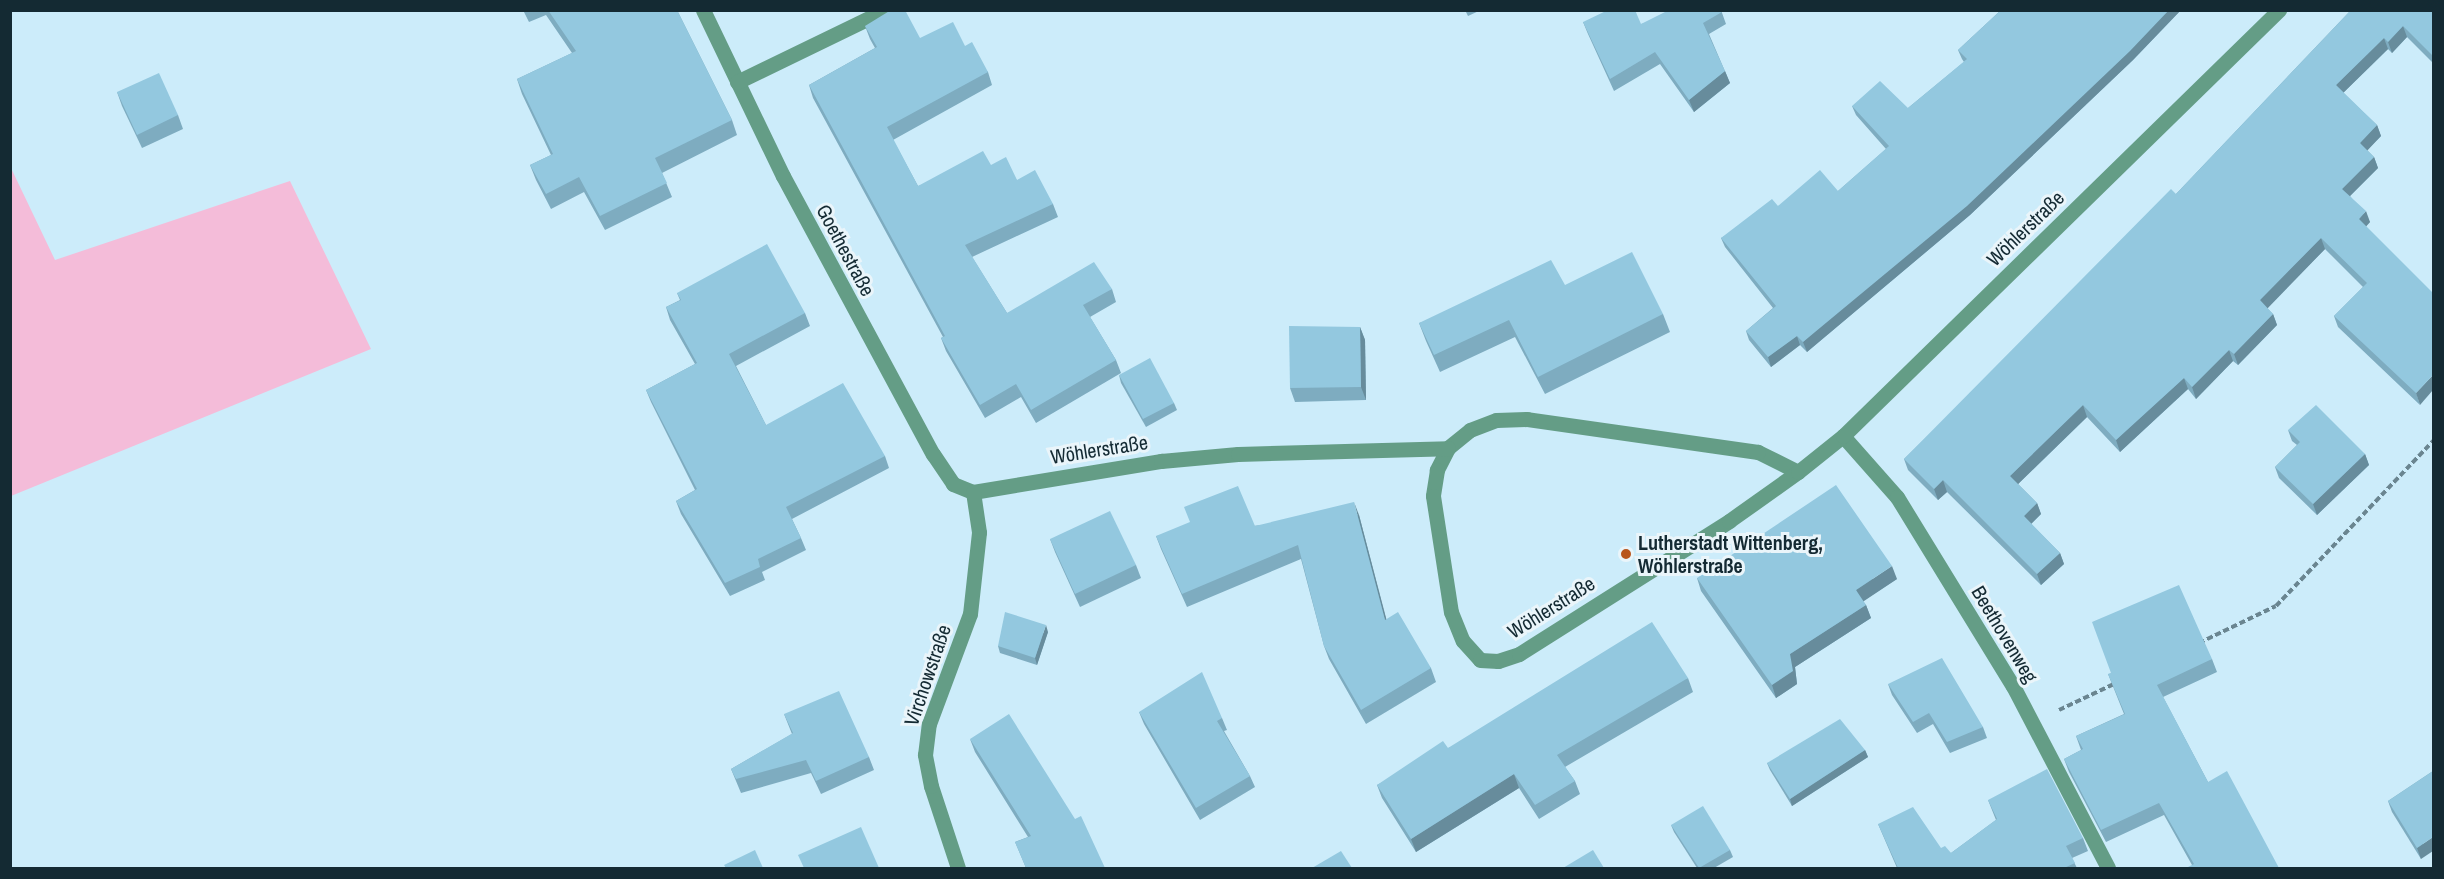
<!DOCTYPE html>
<meta charset="utf-8">
<style>
body{margin:0}
#map{position:relative;width:2444px;height:879px;overflow:hidden;background:#ccecfa;font-family:"Archivo Narrow",sans-serif}
div>[style]{position:absolute}
[style*='--x']{left:calc(var(--x)*1px);top:calc(var(--y)*1px);width:calc(var(--w)*1px);rotate:calc(var(--a)*1deg)}
.green>*{inset:0;background:#f4bcd9}
.path>*{height:4px;margin-top:-2px;transform-origin:0;background:repeating-linear-gradient(90deg,#6a8590 0 6px,transparent 0 9px)}
.street>*{height:15px;margin:-7.5px;padding:0 7.5px;transform-origin:7.5px;border-radius:7.5px;background:#649d86}
.wall>*{inset:0;background:#7eacc0}
.shaded-wall>*{inset:0;background:#678c9c}
.building>*{inset:0;background:#93c8df}
.dots>*{width:16px;height:16px;translate:-50% -50%;box-sizing:border-box;border:3px solid #eaf5fa;border-radius:50%}
span{translate:-50% -50%;white-space:nowrap;text-align:center;line-height:1.15;-webkit-text-stroke:6px #eaf5fa;paint-order:stroke}
.street-label{font-size:20px;color:#142a33}
.poi-label{font-size:20px;color:#142a33;font-weight:700}
.left{translate:0 -50%;text-align:left}
.frame{position:absolute;inset:0;border:12px solid #142a33;pointer-events:none}
</style>
<div id="map">
<div class="green">
<i style="clip-path:polygon(11px 168px,55px 260px,290px 181px,371px 349px,11px 496px)"></i>
</div>
<div class="path">
<i style="--x:2199;--y:643;--w:85;--a:-25.7"></i>
<i style="--x:2276;--y:606;--w:229;--a:-46.4"></i>
<i style="--x:2059;--y:710;--w:61;--a:-25.3"></i>
</div>
<div class="street">
<i style="--x:703;--y:10;--w:184;--a:64.3"></i>
<i style="--x:783;--y:176;--w:316;--a:61.7"></i>
<i style="--x:933;--y:454;--w:36;--a:56"></i>
<i style="--x:953;--y:484;--w:22;--a:22"></i>
<i style="--x:737;--y:82;--w:165;--a:-25.9"></i>
<i style="--x:1843;--y:436;--w:81;--a:48.5"></i>
<i style="--x:1897;--y:497;--w:222;--a:58.5"></i>
<i style="--x:2013;--y:686;--w:205;--a:62.4"></i>
<i style="--x:1798;--y:472;--w:45;--a:-153.4"></i>
<i style="--x:1758;--y:452;--w:233;--a:-171.9"></i>
<i style="--x:1527;--y:419;--w:31;--a:178"></i>
<i style="--x:1496;--y:420;--w:28;--a:159"></i>
<i style="--x:1470;--y:430;--w:28;--a:141"></i>
<i style="--x:1448;--y:448;--w:25;--a:117"></i>
<i style="--x:1437;--y:470;--w:26;--a:99"></i>
<i style="--x:1433;--y:496;--w:117;--a:81.2"></i>
<i style="--x:1451;--y:612;--w:31;--a:68"></i>
<i style="--x:1463;--y:641;--w:25;--a:48"></i>
<i style="--x:1480;--y:660;--w:18;--a:3"></i>
<i style="--x:1498;--y:661;--w:22;--a:-18"></i>
<i style="--x:1519;--y:654;--w:249;--a:-32.3"></i>
<i style="--x:1729;--y:521;--w:85;--a:-35.4"></i>
<i style="--x:1798;--y:472;--w:58;--a:-38.7"></i>
<i style="--x:1843;--y:436;--w:610;--a:-44.34"></i>
<i style="--x:973;--y:492;--w:191;--a:-9.4"></i>
<i style="--x:1161;--y:461;--w:77;--a:-5.2"></i>
<i style="--x:1238;--y:454;--w:210;--a:-1.6"></i>
<i style="--x:958;--y:868;--w:86;--a:-108.2"></i>
<i style="--x:931;--y:786;--w:32;--a:-101"></i>
<i style="--x:925;--y:755;--w:31;--a:-83"></i>
<i style="--x:929;--y:724;--w:117;--a:-69.6"></i>
<i style="--x:970;--y:614;--w:82;--a:-83.7"></i>
<i style="--x:979;--y:532;--w:40;--a:-98.5"></i>
</div>
<div class="wall">
<i style="clip-path:polygon(523px 10px,677px 10px,732px 120px,737px 135px,662px 173px,672px 197px,605px 230px,584px 192px,551px 209px,536px 180px,530px 165px,551px 155px,522px 94px,517px 79px,572px 53px,546px 15px,529px 22px)"></i>
<i style="clip-path:polygon(1465px 10px,1481px 10px,1468px 16px)"></i>
<i style="clip-path:polygon(1721px 10px,1726px 24px,1709px 34px,1730px 83px,1694px 112px,1660px 64px,1614px 91px,1588px 34px,1583px 22px,1641px 24px)"></i>
<i style="clip-path:polygon(2001px 10px,2181px 10px,2133px 60px,1970px 215px,1807px 352px,1800px 345px,1771px 367px,1749px 340px,1746px 331px,1773px 308px,1725px 247px,1721px 238px,1778px 206px,1838px 191px,1886px 149px,1856px 115px,1852px 106px,1908px 108px,1964px 62px,1962px 59px,1958px 50px)"></i>
<i style="clip-path:polygon(2351px 10px,2433px 10px,2433px 63px,2407px 37px,2392px 53px,2388px 49px,2343px 93px,2377px 125px,2381px 136px,2367px 150px,2374px 157px,2378px 168px,2350px 196px,2370px 222px,2366px 226px,2420px 405px,2338px 327px,2334px 316px,2363px 287px,2325px 249px,2267px 308px,2273px 314px,2277px 325px,2238px 365px,2233px 361px,2196px 399px,2188px 389px,2120px 452px,2087px 417px,2018px 484px,2037px 503px,2041px 514px,2031px 524px,2060px 553px,2064px 564px,2041px 585px,1947px 492px,1938px 500px,1908px 470px,1904px 459px,2176px 194px)"></i>
<i style="clip-path:polygon(865px 26px,920px 38px,965px 46px,988px 72px,992px 85px,893px 140px,918px 186px,991px 165px,1017px 180px,1053px 204px,1058px 217px,972px 257px,1007px 313px,1112px 289px,1116px 302px,1090px 317px,1116px 360px,1121px 373px,1036px 423px,1021px 397px,985px 418px,946px 351px,941px 338px,943px 337px,813px 98px,809px 85px,875px 48px,870px 39px)"></i>
<i style="clip-path:polygon(117px 92px,178px 115px,183px 129px,142px 148px,122px 106px)"></i>
<i style="clip-path:polygon(1565px 285px,1663px 314px,1670px 332px,1545px 394px,1515px 337px,1440px 372px,1426px 341px,1419px 323px)"></i>
<i style="clip-path:polygon(677px 293px,805px 313px,810px 326px,736px 366px,766px 425px,885px 456px,889px 468px,792px 519px,801px 538px,806px 550px,762px 572px,765px 580px,730px 596px,681px 514px,676px 501px,695px 490px,651px 402px,646px 390px,695px 364px,670px 320px,666px 307px,680px 300px)"></i>
<i style="clip-path:polygon(1360px 327px,1365px 340px,1366px 400px,1295px 402px,1290px 388px)"></i>
<i style="clip-path:polygon(1119px 375px,1174px 403px,1177px 410px,1146px 427px,1121px 383px)"></i>
<i style="clip-path:polygon(2288px 430px,2365px 454px,2369px 465px,2317px 515px,2279px 478px,2275px 467px,2297px 445px,2292px 441px)"></i>
<i style="clip-path:polygon(1359px 515px,1386px 619px,1431px 668px,1436px 682px,1366px 724px,1329px 659px,1324px 646px,1301px 559px,1187px 607px,1161px 549px,1156px 536px)"></i>
<i style="clip-path:polygon(1050px 539px,1136px 565px,1141px 578px,1080px 607px,1055px 552px)"></i>
<i style="clip-path:polygon(1697px 578px,1897px 579px,1863px 601px,1866px 605px,1871px 618px,1795px 667px,1797px 684px,1776px 698px,1701px 591px)"></i>
<i style="clip-path:polygon(1048px 632px,1037px 665px,1000px 653px,998px 646px)"></i>
<i style="clip-path:polygon(2212px 659px,2217px 672px,2163px 697px,2208px 782px,2279px 868px,2192px 865px,2164px 815px,2106px 842px,2069px 772px,2064px 759px,2081px 750px,2076px 736px,2124px 714px,2108px 674px)"></i>
<i style="clip-path:polygon(1688px 678px,1693px 692px,1565px 767px,1575px 781px,1580px 794px,1539px 819px,1519px 788px,1416px 852px,1382px 798px,1377px 785px,1448px 748px)"></i>
<i style="clip-path:polygon(1888px 684px,1983px 727px,1987px 738px,1950px 753px,1933px 724px,1917px 733px,1892px 695px)"></i>
<i style="clip-path:polygon(1139px 712px,1222px 718px,1227px 730px,1224px 731px,1250px 776px,1255px 787px,1200px 820px,1144px 724px)"></i>
<i style="clip-path:polygon(784px 714px,869px 757px,874px 770px,821px 794px,811px 773px,741px 793px,731px 769px,792px 734px)"></i>
<i style="clip-path:polygon(970px 739px,1105px 868px,1026px 868px,1015px 842px,1028px 837px,975px 752px)"></i>
<i style="clip-path:polygon(1865px 750px,1868px 757px,1792px 806px,1770px 770px,1767px 763px)"></i>
<i style="clip-path:polygon(2433px 771px,2421px 859px,2392px 812px,2388px 801px)"></i>
<i style="clip-path:polygon(1988px 800px,2083px 838px,2088px 851px,2072px 858px,2077px 868px,1897px 868px,1878px 824px,1951px 853px,1996px 820px)"></i>
<i style="clip-path:polygon(1671px 825px,1730px 850px,1733px 857px,1714px 868px,1697px 868px,1674px 832px)"></i>
</div>
<div class="shaded-wall">
<i style="clip-path:polygon(2169px 10px,2181px 10px,2133px 60px,1970px 215px,1807px 352px,1803px 342px)"></i>
<i style="clip-path:polygon(2403px 26px,2407px 37px,2392px 53px,2388px 42px)"></i>
<i style="clip-path:polygon(2384px 38px,2388px 49px,2340px 96px,2336px 85px)"></i>
<i style="clip-path:polygon(1725px 71px,1730px 83px,1694px 112px,1689px 100px)"></i>
<i style="clip-path:polygon(2377px 125px,2381px 136px,2364px 154px,2360px 143px)"></i>
<i style="clip-path:polygon(2374px 157px,2378px 168px,2346px 200px,2342px 189px)"></i>
<i style="clip-path:polygon(2366px 211px,2370px 222px,2363px 230px,2359px 219px)"></i>
<i style="clip-path:polygon(2321px 238px,2325px 249px,2264px 312px,2260px 300px)"></i>
<i style="clip-path:polygon(2273px 314px,2277px 325px,2238px 365px,2234px 354px)"></i>
<i style="clip-path:polygon(1360px 327px,1365px 340px,1366px 400px,1361px 387px)"></i>
<i style="clip-path:polygon(1797px 336px,1800px 345px,1771px 367px,1768px 357px)"></i>
<i style="clip-path:polygon(2229px 350px,2233px 361px,2196px 399px,2192px 387px)"></i>
<i style="clip-path:polygon(2433px 375px,2433px 390px,2420px 405px,2416px 393px)"></i>
<i style="clip-path:polygon(2184px 378px,2188px 389px,2120px 452px,2116px 440px)"></i>
<i style="clip-path:polygon(2083px 405px,2087px 417px,2014px 488px,2010px 476px)"></i>
<i style="clip-path:polygon(2365px 454px,2369px 465px,2317px 515px,2313px 504px)"></i>
<i style="clip-path:polygon(1943px 480px,1947px 492px,1938px 500px,1934px 489px)"></i>
<i style="clip-path:polygon(1354px 502px,1359px 515px,1390px 633px,1385px 620px)"></i>
<i style="clip-path:polygon(2037px 503px,2041px 514px,2028px 527px,2024px 516px)"></i>
<i style="clip-path:polygon(2060px 553px,2064px 564px,2041px 585px,2037px 574px)"></i>
<i style="clip-path:polygon(1892px 566px,1897px 579px,1861px 603px,1856px 590px)"></i>
<i style="clip-path:polygon(1866px 605px,1871px 618px,1795px 667px,1797px 684px,1776px 698px,1772px 685px,1790px 654px)"></i>
<i style="clip-path:polygon(1046px 625px,1048px 632px,1037px 665px,1035px 658px)"></i>
<i style="clip-path:polygon(1865px 750px,1868px 757px,1792px 806px,1790px 799px)"></i>
<i style="clip-path:polygon(1514px 774px,1519px 788px,1416px 852px,1411px 839px)"></i>
<i style="clip-path:polygon(2433px 837px,2433px 851px,2421px 859px,2417px 848px)"></i>
</div>
<div class="building">
<i style="clip-path:polygon(548px 10px,677px 10px,732px 120px,655px 158px,667px 183px,600px 216px,579px 177px,546px 194px,530px 165px,553px 154px,517px 79px,576px 51px)"></i>
<i style="clip-path:polygon(891px 10px,905px 10px,920px 38px,953px 22px,965px 46px,972px 42px,988px 72px,887px 127px,918px 186px,983px 151px,991px 165px,1006px 157px,1017px 180px,1035px 170px,1053px 204px,965px 245px,1007px 313px,1094px 262px,1112px 289px,1083px 305px,1116px 360px,1031px 410px,1016px 384px,980px 405px,941px 338px,945px 336px,809px 85px,877px 47px,865px 26px)"></i>
<i style="clip-path:polygon(1608px 10px,1635px 10px,1641px 24px,1669px 10px,1721px 10px,1722px 12px,1703px 23px,1725px 71px,1689px 100px,1655px 52px,1610px 79px,1583px 22px)"></i>
<i style="clip-path:polygon(2001px 10px,2169px 10px,2130px 51px,1967px 206px,1803px 342px,1797px 336px,1768px 357px,1746px 331px,1776px 306px,1721px 238px,1772px 199px,1778px 206px,1820px 170px,1838px 191px,1889px 146px,1852px 106px,1880px 81px,1908px 108px,1967px 59px,1958px 50px)"></i>
<i style="clip-path:polygon(2351px 10px,2433px 10px,2433px 56px,2403px 26px,2388px 42px,2384px 38px,2336px 85px,2377px 125px,2360px 143px,2374px 157px,2342px 189px,2366px 211px,2359px 219px,2433px 293px,2433px 375px,2416px 393px,2334px 316px,2367px 283px,2321px 238px,2260px 300px,2273px 314px,2234px 354px,2229px 350px,2192px 387px,2184px 378px,2116px 440px,2083px 405px,2010px 476px,2037px 503px,2024px 516px,2060px 553px,2037px 574px,1943px 480px,1934px 489px,1904px 459px,2171px 189px,2176px 194px)"></i>
<i style="clip-path:polygon(159px 73px,178px 115px,137px 135px,117px 92px)"></i>
<i style="clip-path:polygon(767px 244px,805px 313px,729px 354px,766px 425px,843px 383px,885px 456px,786px 507px,801px 538px,758px 559px,760px 567px,725px 583px,676px 501px,697px 489px,646px 390px,697px 363px,666px 307px,681px 300px,677px 293px)"></i>
<i style="clip-path:polygon(1632px 252px,1663px 314px,1538px 377px,1509px 320px,1434px 355px,1419px 323px,1551px 260px,1565px 285px)"></i>
<i style="clip-path:polygon(1289px 326px,1360px 327px,1361px 387px,1290px 388px)"></i>
<i style="clip-path:polygon(1150px 358px,1174px 403px,1143px 419px,1119px 375px)"></i>
<i style="clip-path:polygon(2316px 405px,2365px 454px,2313px 504px,2275px 467px,2300px 442px,2288px 430px)"></i>
<i style="clip-path:polygon(1836px 485px,1892px 566px,1856px 590px,1866px 605px,1790px 654px,1793px 671px,1772px 685px,1697px 578px)"></i>
<i style="clip-path:polygon(1238px 486px,1255px 526px,1354px 502px,1385px 620px,1398px 612px,1431px 668px,1361px 710px,1324px 646px,1298px 545px,1182px 594px,1156px 536px,1190px 522px,1184px 507px)"></i>
<i style="clip-path:polygon(1110px 511px,1136px 565px,1075px 594px,1050px 539px)"></i>
<i style="clip-path:polygon(2179px 585px,2212px 659px,2157px 685px,2208px 782px,2227px 771px,2279px 868px,2186px 868px,2194px 864px,2159px 803px,2101px 830px,2064px 759px,2083px 749px,2076px 736px,2125px 714px,2108px 674px,2111px 673px,2092px 622px)"></i>
<i style="clip-path:polygon(1005px 612px,1046px 625px,1035px 658px,998px 646px)"></i>
<i style="clip-path:polygon(1652px 622px,1688px 678px,1557px 755px,1575px 781px,1535px 805px,1514px 774px,1411px 839px,1377px 785px,1443px 741px,1448px 748px)"></i>
<i style="clip-path:polygon(1942px 658px,1983px 727px,1947px 742px,1929px 713px,1913px 722px,1888px 684px)"></i>
<i style="clip-path:polygon(1202px 672px,1222px 718px,1217px 721px,1250px 776px,1196px 808px,1139px 712px)"></i>
<i style="clip-path:polygon(839px 691px,869px 757px,816px 781px,806px 760px,736px 779px,731px 769px,793px 733px,784px 714px)"></i>
<i style="clip-path:polygon(1009px 714px,1075px 819px,1081px 816px,1105px 868px,1026px 868px,1015px 842px,1031px 836px,970px 739px)"></i>
<i style="clip-path:polygon(1840px 719px,1865px 750px,1790px 799px,1767px 763px)"></i>
<i style="clip-path:polygon(2047px 769px,2083px 838px,2066px 846px,2075px 863px,2064px 868px,1898px 868px,1878px 824px,1913px 807px,1941px 848px,1945px 846px,1951px 853px,1997px 819px,1988px 800px)"></i>
<i style="clip-path:polygon(2433px 771px,2433px 837px,2417px 848px,2388px 801px)"></i>
<i style="clip-path:polygon(1703px 806px,1730px 850px,1699px 868px,1671px 825px)"></i>
<i style="clip-path:polygon(861px 827px,879px 868px,804px 868px,798px 855px)"></i>
<i style="clip-path:polygon(755px 850px,763px 868px,726px 868px,724px 865px)"></i>
<i style="clip-path:polygon(1593px 850px,1604px 868px,1563px 868px)"></i>
<i style="clip-path:polygon(1341px 851px,1352px 868px,1312px 868px)"></i>
</div>
<div class="dots">
<i style="left:1626px;top:554px;background:#b8561c"></i>
</div>
<div class="street-label">
<span style="left:2025px;top:228px;rotate:-44deg">Wöhlerstraße</span>
<span style="left:846px;top:250px;rotate:62deg">Goethestraße</span>
<span style="left:1099px;top:449px;rotate:-9deg">Wöhlerstraße</span>
<span style="left:1551px;top:607px;rotate:-32deg">Wöhlerstraße</span>
<span style="left:2005px;top:634px;rotate:59deg">Beethovenweg</span>
<span style="left:927px;top:675px;rotate:-71deg">Virchowstraße</span>
</div>
<div class="poi-label">
<span class="left" style="left:1638px;top:554px">Lutherstadt Wittenberg,<br>Wöhlerstraße</span>
</div>
<div class="frame"></div>
</div>
